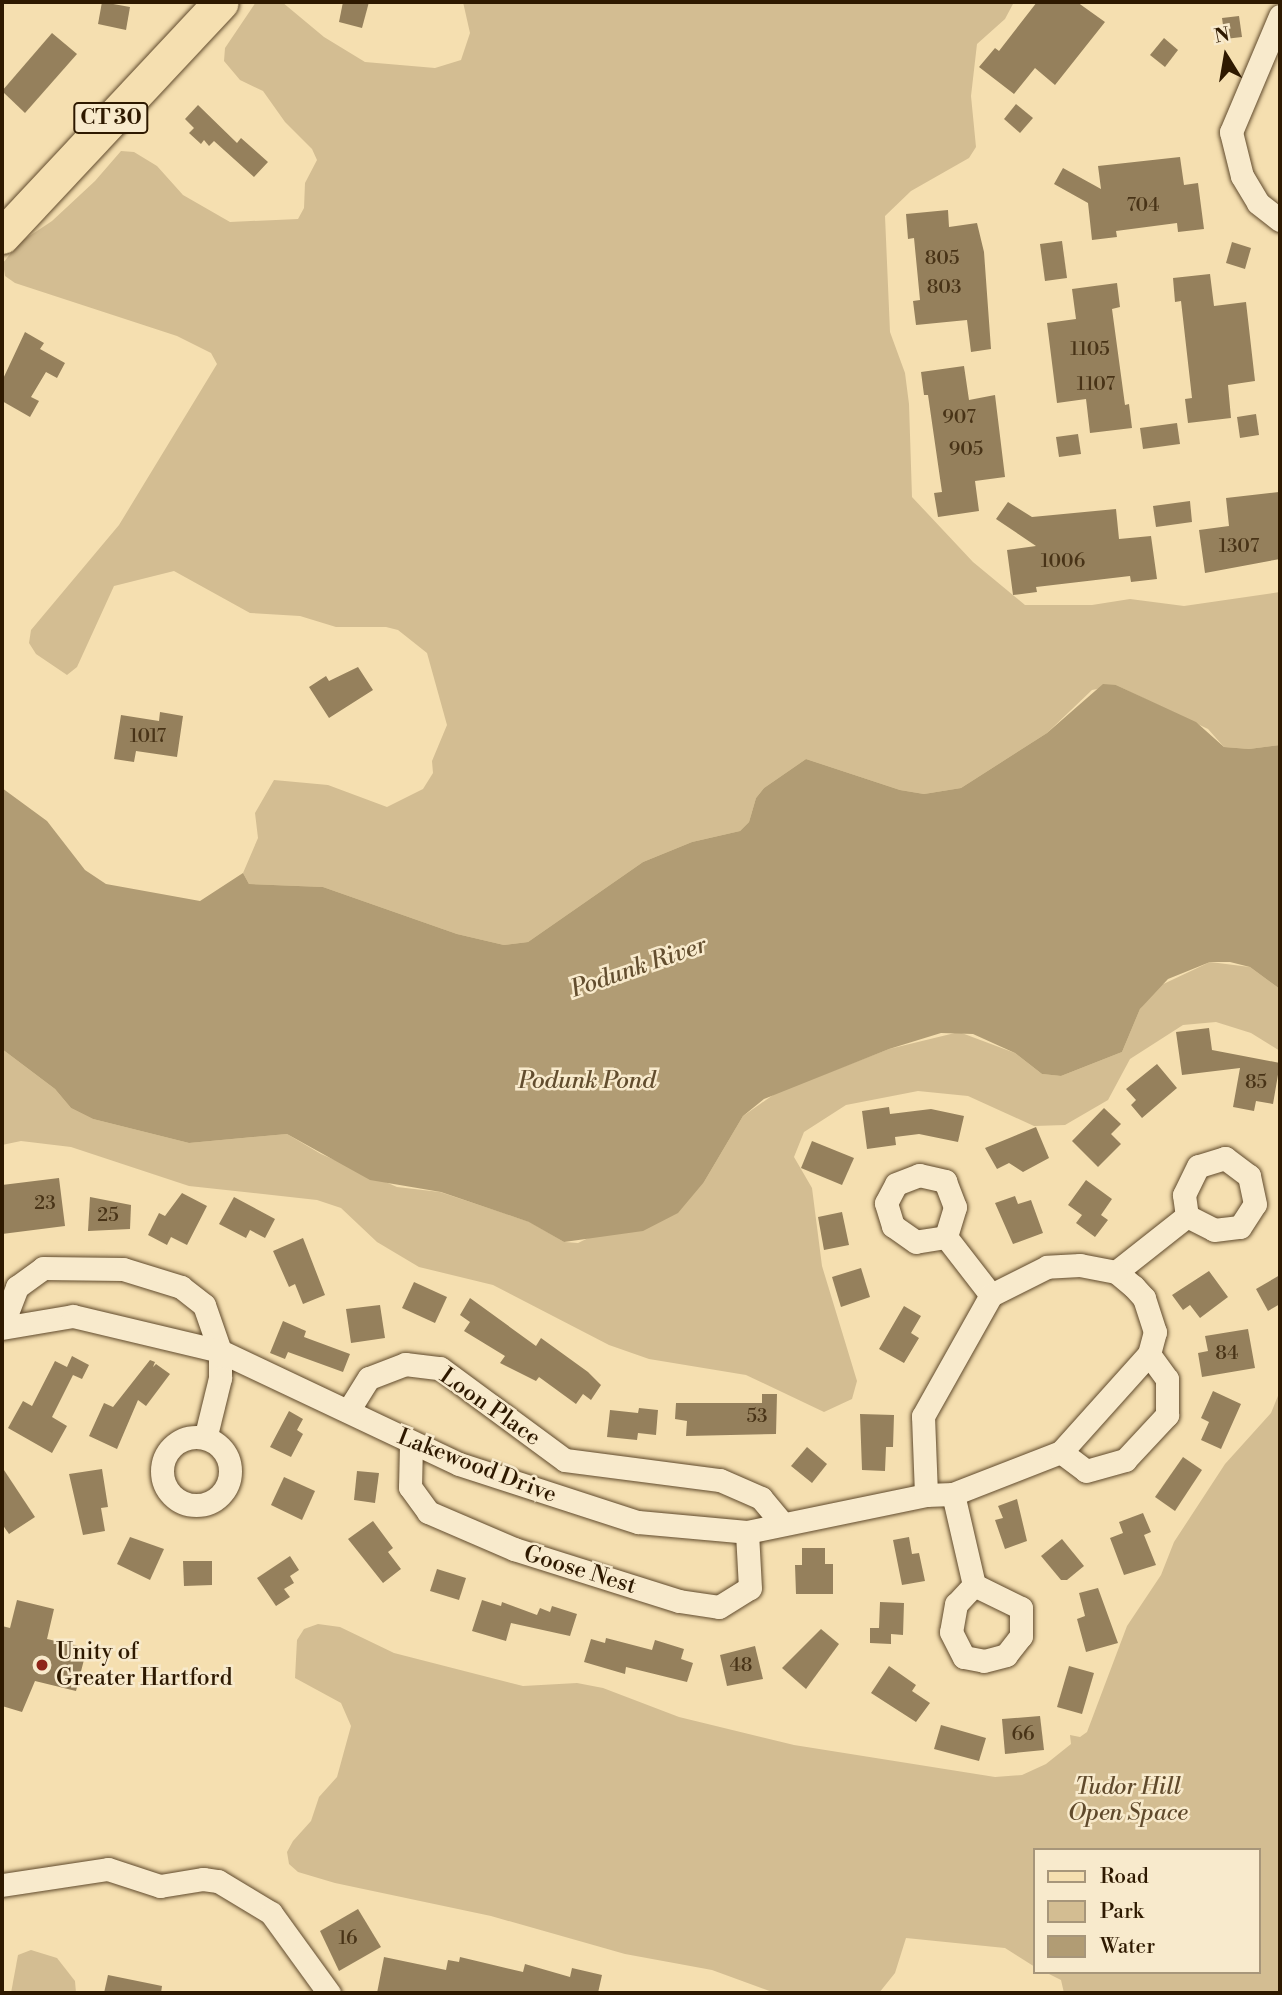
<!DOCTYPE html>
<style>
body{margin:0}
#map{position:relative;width:1282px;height:1995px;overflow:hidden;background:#f5dfb0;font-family:"Libre Bodoni",serif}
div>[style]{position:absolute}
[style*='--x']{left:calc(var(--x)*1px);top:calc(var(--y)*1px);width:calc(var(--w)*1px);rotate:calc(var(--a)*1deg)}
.green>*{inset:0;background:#d3bd92}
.water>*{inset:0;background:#b19c74}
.building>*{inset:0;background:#95805c}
.roads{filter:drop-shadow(0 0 2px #604a2c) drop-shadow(0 0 2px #604a2c)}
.street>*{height:23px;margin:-11.5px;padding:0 11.5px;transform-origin:11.5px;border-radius:11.5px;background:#f8eacc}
.street>.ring{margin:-11.5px;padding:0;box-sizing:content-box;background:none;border:23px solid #f8eacc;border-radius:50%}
.primary>*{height:35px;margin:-17.5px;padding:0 17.5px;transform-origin:17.5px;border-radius:17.5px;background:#f5dfb0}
.dots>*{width:19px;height:19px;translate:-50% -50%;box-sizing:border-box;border:4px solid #f8eacc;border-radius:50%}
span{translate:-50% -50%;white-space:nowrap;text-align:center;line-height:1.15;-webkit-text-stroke:5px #f8eacc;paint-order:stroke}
.number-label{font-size:19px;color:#483317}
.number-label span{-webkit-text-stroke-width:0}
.shield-label span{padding:2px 5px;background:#f8eacc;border:2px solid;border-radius:5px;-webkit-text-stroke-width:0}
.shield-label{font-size:21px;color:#2e1900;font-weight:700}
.street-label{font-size:23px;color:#2e1900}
.poi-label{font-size:23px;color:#2e1900}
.left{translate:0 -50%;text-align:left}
.park-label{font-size:23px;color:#604a2c;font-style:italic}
.water-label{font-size:24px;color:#624d2e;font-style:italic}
.frame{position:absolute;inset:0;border:4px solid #2e1900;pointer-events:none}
.legend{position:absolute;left:1033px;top:1848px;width:228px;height:126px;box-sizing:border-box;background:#f8eacc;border:2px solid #a7967a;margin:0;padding:9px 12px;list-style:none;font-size:21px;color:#2e1900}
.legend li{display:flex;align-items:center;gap:14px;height:35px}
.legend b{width:35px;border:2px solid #a7967a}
.north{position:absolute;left:1191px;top:21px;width:70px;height:70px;-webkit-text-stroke:5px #f8eacc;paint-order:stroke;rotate:349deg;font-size:19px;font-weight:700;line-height:28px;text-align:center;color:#2e1900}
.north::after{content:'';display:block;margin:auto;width:24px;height:32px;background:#2e1900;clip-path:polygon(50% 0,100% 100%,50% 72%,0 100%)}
</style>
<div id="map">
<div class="green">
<i style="clip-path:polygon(256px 2px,282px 2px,324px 37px,365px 62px,435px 68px,461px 60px,470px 33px,463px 2px,1014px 2px,1005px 19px,977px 44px,971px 96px,976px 147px,969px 158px,911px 191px,885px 216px,890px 332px,905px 373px,909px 404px,912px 497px,973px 562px,1025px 605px,1092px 605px,1130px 599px,1184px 606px,1280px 592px,1280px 745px,1249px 749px,1224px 747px,1208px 729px,1116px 685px,1092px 690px,1047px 733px,961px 788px,924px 794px,900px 790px,806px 759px,764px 788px,756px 798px,749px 822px,740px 831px,692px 842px,643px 862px,528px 942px,504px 945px,457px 934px,323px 887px,249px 884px,243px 873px,258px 838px,255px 813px,274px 780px,328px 785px,387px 807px,423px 789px,433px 773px,432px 761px,447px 725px,427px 653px,398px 630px,386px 627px,336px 627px,300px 616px,250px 613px,174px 571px,114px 586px,77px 667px,67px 675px,36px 654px,29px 643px,31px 630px,119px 525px,217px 364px,211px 353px,177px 336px,15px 283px,5px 276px,3px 263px,19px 243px,52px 221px,95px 181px,121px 151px,134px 152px,157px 166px,183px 195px,230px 222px,298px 219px,304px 208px,305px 183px,317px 160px,312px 149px,285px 122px,263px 91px,240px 80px,224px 61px,225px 48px)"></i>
<i style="clip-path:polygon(1210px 962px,1250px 967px,1280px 989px,1280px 1051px,1251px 1033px,1216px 1022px,1183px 1025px,1130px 1059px,1108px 1100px,1065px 1125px,1034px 1126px,968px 1096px,918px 1091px,846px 1105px,804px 1132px,794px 1157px,812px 1188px,822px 1266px,857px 1381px,852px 1399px,824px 1412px,746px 1375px,649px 1359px,609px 1345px,493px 1285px,419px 1267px,377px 1242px,341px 1208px,317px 1200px,189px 1186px,71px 1147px,21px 1141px,2px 1145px,2px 1049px,55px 1089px,71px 1108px,93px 1119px,189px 1143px,287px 1134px,321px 1154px,397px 1187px,440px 1192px,530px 1222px,564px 1242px,578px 1243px,704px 1182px,743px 1116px,776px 1093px,889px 1049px,959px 1032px,1015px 1053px,1042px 1074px,1061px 1076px,1122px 1052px,1140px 1009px,1157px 987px)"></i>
<i style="clip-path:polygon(1280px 1391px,1280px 1993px,1064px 1993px,1061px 1980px,1045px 1972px,1259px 1972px,1259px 1850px,1035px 1850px,1035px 1967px,1005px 1948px,906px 1938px,895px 1973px,879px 1993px,775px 1993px,712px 1970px,625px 1954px,491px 1916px,335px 1883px,298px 1872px,289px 1864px,287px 1852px,293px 1841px,311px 1821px,319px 1797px,337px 1777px,351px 1726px,341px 1703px,295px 1678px,297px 1640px,304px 1629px,318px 1624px,340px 1627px,394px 1653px,523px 1686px,577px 1683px,603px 1688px,679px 1717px,794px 1745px,995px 1777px,1022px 1775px,1046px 1764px,1071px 1744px,1070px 1735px,1080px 1737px,1087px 1732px,1127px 1626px,1161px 1575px,1174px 1542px,1225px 1464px,1271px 1413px)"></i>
<i style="clip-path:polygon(31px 1950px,57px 1958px,75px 1981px,76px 1993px,11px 1993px,18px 1955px)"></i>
</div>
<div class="water">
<i style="clip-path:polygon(1103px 684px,1116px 685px,1196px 722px,1224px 747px,1249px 749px,1280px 745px,1280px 989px,1250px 967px,1230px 962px,1210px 962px,1168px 979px,1140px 1009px,1122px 1052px,1061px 1076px,1042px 1074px,1015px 1053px,973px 1034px,941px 1033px,889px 1049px,764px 1099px,743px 1116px,704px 1182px,678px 1213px,643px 1231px,564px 1242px,529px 1222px,441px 1192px,370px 1180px,287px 1134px,189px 1143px,93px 1119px,71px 1108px,55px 1089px,2px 1049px,2px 788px,47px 821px,85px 870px,106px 884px,200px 901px,243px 873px,249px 884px,323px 887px,457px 934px,504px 945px,528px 942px,643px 862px,692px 842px,740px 831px,749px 822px,756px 798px,764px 788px,806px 759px,900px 790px,924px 794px,961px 788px,1047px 733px)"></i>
</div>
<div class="building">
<i style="clip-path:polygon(102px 2px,130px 7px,126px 30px,98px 24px)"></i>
<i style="clip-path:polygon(343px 2px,369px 2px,362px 28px,339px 22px)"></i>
<i style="clip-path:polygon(1037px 2px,1077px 2px,1105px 22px,1055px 85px,1035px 68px,1014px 94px,979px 67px,995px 48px,999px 51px)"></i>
<i style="clip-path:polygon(1239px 16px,1242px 37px,1225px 39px,1222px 18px)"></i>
<i style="clip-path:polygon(52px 33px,77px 54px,25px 113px,2px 91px)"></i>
<i style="clip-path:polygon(1164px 38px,1178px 50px,1165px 67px,1150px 55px)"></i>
<i style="clip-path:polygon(1016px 104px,1033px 118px,1020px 133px,1004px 119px)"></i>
<i style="clip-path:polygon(198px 105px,237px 143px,241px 138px,268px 162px,254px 177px,214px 141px,209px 146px,204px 140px,201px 144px,189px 133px,194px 128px,185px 119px)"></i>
<i style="clip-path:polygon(1180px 157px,1184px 185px,1198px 183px,1204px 229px,1178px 232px,1177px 223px,1116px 231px,1117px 237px,1092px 240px,1088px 203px,1054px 184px,1063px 168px,1101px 189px,1098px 166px)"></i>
<i style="clip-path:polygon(948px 210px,949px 227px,977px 223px,984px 252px,991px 349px,971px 352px,967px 320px,916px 325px,913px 301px,920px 300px,914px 238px,908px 239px,906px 214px)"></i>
<i style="clip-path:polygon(1062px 241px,1067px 278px,1045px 281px,1040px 244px)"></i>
<i style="clip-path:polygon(1232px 242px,1251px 248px,1245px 269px,1226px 263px)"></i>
<i style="clip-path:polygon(1210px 274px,1214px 306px,1246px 302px,1255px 381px,1228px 385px,1231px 418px,1188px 423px,1185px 399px,1192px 398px,1181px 301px,1175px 302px,1173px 278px)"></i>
<i style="clip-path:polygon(1117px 283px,1120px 307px,1112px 309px,1125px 405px,1129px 404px,1132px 428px,1090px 433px,1086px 399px,1057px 403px,1047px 323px,1076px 319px,1072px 289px)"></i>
<i style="clip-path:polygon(25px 332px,44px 343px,40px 349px,65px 363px,57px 378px,46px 372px,31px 397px,39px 401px,30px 417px,2px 401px,2px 381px)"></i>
<i style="clip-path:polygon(964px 366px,969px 400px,995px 395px,1005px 477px,975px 481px,979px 511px,938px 517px,934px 493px,942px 492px,928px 395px,924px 395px,921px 372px)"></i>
<i style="clip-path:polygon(1256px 414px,1259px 435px,1240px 438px,1237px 417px)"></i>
<i style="clip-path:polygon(1177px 423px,1180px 444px,1143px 449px,1140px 428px)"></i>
<i style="clip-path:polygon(1078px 434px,1081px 454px,1059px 457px,1056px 437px)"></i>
<i style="clip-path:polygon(1279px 492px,1280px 559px,1205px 573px,1199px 530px,1229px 526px,1226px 498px)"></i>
<i style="clip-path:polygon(1190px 501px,1192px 522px,1156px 527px,1153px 506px)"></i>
<i style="clip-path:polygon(1008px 502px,1032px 517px,1116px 509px,1119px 539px,1151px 536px,1157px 579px,1131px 582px,1130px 576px,1036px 587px,1037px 592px,1013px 595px,1007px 550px,1036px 546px,996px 519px)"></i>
<i style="clip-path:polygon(358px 667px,373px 690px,329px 718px,309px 687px,326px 676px,329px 681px)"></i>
<i style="clip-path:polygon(160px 712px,183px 716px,177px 757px,136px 751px,134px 762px,114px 759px,121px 715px,159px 721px)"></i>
<i style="clip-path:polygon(1209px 1028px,1212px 1050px,1280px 1063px,1273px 1104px,1256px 1101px,1254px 1111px,1233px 1107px,1240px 1068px,1182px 1075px,1176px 1032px)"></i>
<i style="clip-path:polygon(1157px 1064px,1177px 1088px,1142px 1118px,1131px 1105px,1136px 1100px,1126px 1089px)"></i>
<i style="clip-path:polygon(889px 1107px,890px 1114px,931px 1109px,964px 1116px,958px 1142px,919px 1134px,895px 1137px,896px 1145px,867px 1149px,862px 1111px)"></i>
<i style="clip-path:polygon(1104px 1108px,1121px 1124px,1111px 1134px,1121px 1144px,1098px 1167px,1072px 1141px)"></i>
<i style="clip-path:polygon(1036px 1127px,1049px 1158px,1023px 1172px,1009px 1163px,997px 1169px,985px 1148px)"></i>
<i style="clip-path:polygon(812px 1141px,854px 1158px,842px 1185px,801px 1168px)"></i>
<i style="clip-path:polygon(59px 1178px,65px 1226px,2px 1234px,2px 1185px)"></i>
<i style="clip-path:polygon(1086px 1180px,1112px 1199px,1101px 1215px,1108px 1220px,1095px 1237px,1076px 1223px,1082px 1215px,1068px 1205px)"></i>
<i style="clip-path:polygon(182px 1193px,207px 1206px,187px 1245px,171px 1237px,167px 1245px,148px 1235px,159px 1213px,165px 1216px)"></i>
<i style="clip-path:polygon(1015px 1196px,1018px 1204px,1031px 1200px,1043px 1233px,1013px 1244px,995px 1203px)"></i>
<i style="clip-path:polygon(90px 1197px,131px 1205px,130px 1229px,88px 1231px)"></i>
<i style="clip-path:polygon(234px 1197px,275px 1219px,265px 1238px,250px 1230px,246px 1238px,219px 1224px)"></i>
<i style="clip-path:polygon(842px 1212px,849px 1245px,824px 1250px,818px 1217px)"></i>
<i style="clip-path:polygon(303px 1238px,325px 1295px,303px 1304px,295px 1284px,289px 1287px,273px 1251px)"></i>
<i style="clip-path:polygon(861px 1268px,870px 1297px,841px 1307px,832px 1277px)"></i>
<i style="clip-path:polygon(1209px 1271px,1228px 1297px,1200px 1318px,1190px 1305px,1183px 1310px,1172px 1295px)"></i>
<i style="clip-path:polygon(1280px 1275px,1280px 1304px,1268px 1311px,1256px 1289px)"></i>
<i style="clip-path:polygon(414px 1282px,447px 1297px,435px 1323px,402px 1308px)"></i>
<i style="clip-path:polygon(470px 1298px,536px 1346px,541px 1338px,588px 1372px,601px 1385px,591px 1400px,583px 1394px,576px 1404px,539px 1377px,536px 1381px,500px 1363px,505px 1356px,464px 1331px,470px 1322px,460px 1315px)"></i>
<i style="clip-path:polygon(380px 1305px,385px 1338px,351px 1343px,346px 1309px)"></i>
<i style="clip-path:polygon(904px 1306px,921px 1316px,911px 1333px,919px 1338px,904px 1363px,879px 1349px)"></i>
<i style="clip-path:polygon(283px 1321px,306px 1331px,304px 1337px,350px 1354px,343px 1372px,288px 1352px,285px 1359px,270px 1353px)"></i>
<i style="clip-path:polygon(1248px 1329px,1255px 1368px,1202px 1377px,1198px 1353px,1208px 1351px,1205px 1336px)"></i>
<i style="clip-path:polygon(72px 1356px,89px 1365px,82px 1379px,73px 1375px,52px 1417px,67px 1426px,52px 1453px,8px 1428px,23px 1401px,32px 1406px,55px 1361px,67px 1367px)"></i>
<i style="clip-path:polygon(150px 1360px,155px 1362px,153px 1367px,156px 1364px,170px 1374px,146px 1406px,138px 1400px,117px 1449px,89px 1436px,104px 1403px,113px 1407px)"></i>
<i style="clip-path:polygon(1213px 1391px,1241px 1404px,1221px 1449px,1201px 1440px,1209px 1422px,1201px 1418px)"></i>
<i style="clip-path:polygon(762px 1394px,777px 1394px,776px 1434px,686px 1436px,687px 1421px,675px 1419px,676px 1403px,762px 1403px)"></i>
<i style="clip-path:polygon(639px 1408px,658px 1410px,656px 1435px,638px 1433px,637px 1440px,607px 1437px,610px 1410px,638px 1413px)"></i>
<i style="clip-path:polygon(289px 1411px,303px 1419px,297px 1430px,303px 1434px,291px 1457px,270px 1447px)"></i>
<i style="clip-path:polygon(860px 1414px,894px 1415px,893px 1447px,886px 1447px,885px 1471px,862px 1470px)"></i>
<i style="clip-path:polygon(807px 1447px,827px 1464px,812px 1483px,791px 1466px)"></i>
<i style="clip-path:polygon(1183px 1457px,1202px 1470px,1175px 1511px,1155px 1497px)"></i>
<i style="clip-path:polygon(2px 1467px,35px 1517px,9px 1534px,2px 1524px)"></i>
<i style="clip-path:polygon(102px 1469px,108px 1507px,101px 1508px,105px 1531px,83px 1535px,69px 1474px)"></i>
<i style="clip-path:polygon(357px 1471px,379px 1473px,375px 1503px,354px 1500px)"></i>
<i style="clip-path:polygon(284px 1477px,315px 1491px,302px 1520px,271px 1505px)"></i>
<i style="clip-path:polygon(1017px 1499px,1027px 1541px,1005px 1549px,995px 1520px,1003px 1518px,998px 1506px)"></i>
<i style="clip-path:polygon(1143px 1513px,1151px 1532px,1144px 1535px,1156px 1565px,1124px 1575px,1110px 1538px,1123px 1533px,1119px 1522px)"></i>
<i style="clip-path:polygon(373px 1521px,393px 1548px,388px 1552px,401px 1569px,383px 1583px,348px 1539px)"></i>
<i style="clip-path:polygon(130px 1537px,164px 1549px,150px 1580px,117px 1564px)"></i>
<i style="clip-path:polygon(909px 1537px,912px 1554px,919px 1553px,925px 1581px,902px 1585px,893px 1540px)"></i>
<i style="clip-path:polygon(1062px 1539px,1084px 1566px,1067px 1580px,1061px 1580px,1041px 1556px)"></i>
<i style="clip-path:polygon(802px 1548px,825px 1548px,825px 1564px,833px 1564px,833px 1594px,796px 1594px,795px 1565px,802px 1565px)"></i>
<i style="clip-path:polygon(290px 1556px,299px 1570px,290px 1576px,294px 1583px,284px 1589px,290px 1597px,276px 1606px,257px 1578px)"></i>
<i style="clip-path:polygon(183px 1561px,212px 1561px,212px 1585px,184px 1586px)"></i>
<i style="clip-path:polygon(437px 1569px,466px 1578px,459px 1600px,430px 1591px)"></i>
<i style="clip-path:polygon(1098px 1588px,1118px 1643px,1086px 1652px,1077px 1619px,1085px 1616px,1079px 1593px)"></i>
<i style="clip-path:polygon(17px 1600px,54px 1609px,47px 1639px,87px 1648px,76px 1691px,35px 1681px,22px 1712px,2px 1706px,2px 1626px,10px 1628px)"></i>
<i style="clip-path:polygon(482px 1600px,501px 1606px,502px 1602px,537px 1615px,540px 1608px,550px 1612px,552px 1606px,577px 1614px,570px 1636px,511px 1623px,506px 1641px,472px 1631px)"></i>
<i style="clip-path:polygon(880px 1602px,904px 1603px,903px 1635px,891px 1634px,891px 1644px,870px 1643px,870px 1628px,879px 1628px)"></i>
<i style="clip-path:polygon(821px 1629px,839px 1644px,806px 1689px,782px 1668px)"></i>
<i style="clip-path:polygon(606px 1638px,652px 1650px,655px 1640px,684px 1649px,681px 1659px,693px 1663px,687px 1682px,626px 1667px,625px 1674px,584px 1662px,591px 1639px,605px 1643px)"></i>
<i style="clip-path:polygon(755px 1646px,763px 1679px,727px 1686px,720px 1655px)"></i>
<i style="clip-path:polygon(889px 1666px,916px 1685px,912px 1691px,930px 1703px,916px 1722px,871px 1693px)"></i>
<i style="clip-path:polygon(1069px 1666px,1094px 1673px,1082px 1714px,1057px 1707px)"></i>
<i style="clip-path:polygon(1040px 1716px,1044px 1750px,1005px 1754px,1002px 1719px)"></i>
<i style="clip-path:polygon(941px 1725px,986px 1738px,979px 1761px,934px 1749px)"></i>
<i style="clip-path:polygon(358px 1909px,381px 1947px,339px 1971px,320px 1931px)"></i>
<i style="clip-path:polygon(384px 1957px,446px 1970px,448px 1960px,459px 1962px,460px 1957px,523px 1972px,525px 1964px,570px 1977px,572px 1968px,602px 1975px,598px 1993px,377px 1993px)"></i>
<i style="clip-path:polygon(108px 1975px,162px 1986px,161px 1993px,104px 1993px)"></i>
</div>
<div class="roads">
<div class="street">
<i style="--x:1280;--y:16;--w:126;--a:112.9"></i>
<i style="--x:1231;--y:132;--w:45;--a:76"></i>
<i style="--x:1242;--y:176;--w:31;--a:59"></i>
<i style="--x:1258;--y:203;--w:28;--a:38"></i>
<i style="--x:946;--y:1237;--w:30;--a:171"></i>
<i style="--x:916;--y:1242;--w:28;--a:-145"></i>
<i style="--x:893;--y:1226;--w:24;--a:-107"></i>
<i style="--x:886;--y:1203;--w:21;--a:-62"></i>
<i style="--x:896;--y:1184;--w:25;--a:-21"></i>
<i style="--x:919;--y:1175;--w:27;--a:13"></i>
<i style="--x:945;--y:1181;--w:28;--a:69"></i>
<i style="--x:955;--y:1207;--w:31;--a:107"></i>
<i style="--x:946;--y:1237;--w:73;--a:52.2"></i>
<i style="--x:1116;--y:1272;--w:90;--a:-38.3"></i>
<i style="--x:1187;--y:1216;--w:30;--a:27"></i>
<i style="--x:1214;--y:1230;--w:26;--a:-7"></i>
<i style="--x:1240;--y:1227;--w:27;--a:-57"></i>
<i style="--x:1255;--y:1204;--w:29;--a:-102"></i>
<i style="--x:1249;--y:1176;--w:30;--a:-143"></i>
<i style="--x:1225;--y:1158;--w:28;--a:163"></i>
<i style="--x:1198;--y:1166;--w:32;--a:116"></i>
<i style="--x:1184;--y:1195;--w:21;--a:82"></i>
<i style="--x:2;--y:1326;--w:42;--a:-69"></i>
<i style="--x:17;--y:1287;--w:32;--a:-36"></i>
<i style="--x:43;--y:1268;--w:80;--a:0.7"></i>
<i style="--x:123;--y:1269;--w:61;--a:17.2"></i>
<i style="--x:181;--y:1287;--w:29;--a:38"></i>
<i style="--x:204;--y:1305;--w:49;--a:70.8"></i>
<i style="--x:220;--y:1351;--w:27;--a:90"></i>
<i style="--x:220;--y:1378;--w:59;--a:103.8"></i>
<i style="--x:2;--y:1328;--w:72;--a:-9.6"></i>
<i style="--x:73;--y:1316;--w:151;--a:13.4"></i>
<i style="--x:220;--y:1351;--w:264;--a:25.3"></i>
<i style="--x:459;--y:1464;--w:188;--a:18"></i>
<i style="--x:638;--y:1522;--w:109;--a:5.2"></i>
<i style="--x:747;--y:1532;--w:183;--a:-11.7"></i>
<i style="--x:926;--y:1495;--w:27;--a:-2"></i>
<i style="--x:953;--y:1494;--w:116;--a:-21.3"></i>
<i style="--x:1061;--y:1452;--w:132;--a:-48.1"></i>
<i style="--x:1149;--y:1354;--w:23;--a:-75"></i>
<i style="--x:1155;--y:1332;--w:36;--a:-108"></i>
<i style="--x:1144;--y:1298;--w:15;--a:-132"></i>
<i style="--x:1134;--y:1287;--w:23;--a:-140"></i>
<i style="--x:1116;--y:1272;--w:37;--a:-169"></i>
<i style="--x:1080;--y:1265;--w:33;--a:177"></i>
<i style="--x:1047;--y:1267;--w:63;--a:153.4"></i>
<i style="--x:991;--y:1295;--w:139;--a:119.3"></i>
<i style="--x:923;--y:1416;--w:79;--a:87.8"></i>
<i style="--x:348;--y:1411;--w:39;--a:-58"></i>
<i style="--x:369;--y:1378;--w:39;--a:-21"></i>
<i style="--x:405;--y:1364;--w:35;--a:7"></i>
<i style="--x:440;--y:1368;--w:155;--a:36.4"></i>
<i style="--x:565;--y:1460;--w:156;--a:7.4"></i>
<i style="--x:720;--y:1480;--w:45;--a:23.7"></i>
<i style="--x:761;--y:1498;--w:34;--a:50"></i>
<i class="ring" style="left:162px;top:1437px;width:45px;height:45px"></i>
<i style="--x:411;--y:1444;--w:43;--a:91.3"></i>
<i style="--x:410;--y:1487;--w:31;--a:54"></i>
<i style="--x:428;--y:1512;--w:94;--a:23.3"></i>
<i style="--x:514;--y:1549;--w:173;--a:17.5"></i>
<i style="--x:679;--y:1601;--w:40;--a:8.5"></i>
<i style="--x:719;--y:1607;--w:36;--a:-32"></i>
<i style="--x:750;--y:1588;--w:56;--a:-93.1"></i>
<i style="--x:1061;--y:1452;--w:31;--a:37"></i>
<i style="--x:1086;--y:1471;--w:41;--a:-15.8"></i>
<i style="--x:1125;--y:1460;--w:62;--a:-47"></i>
<i style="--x:1167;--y:1415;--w:36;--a:-90"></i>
<i style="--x:1167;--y:1379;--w:31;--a:-126"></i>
<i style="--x:953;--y:1494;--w:93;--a:77"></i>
<i style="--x:974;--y:1585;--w:26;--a:133"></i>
<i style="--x:956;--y:1604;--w:28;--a:100"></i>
<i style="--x:951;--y:1632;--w:28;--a:63"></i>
<i style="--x:964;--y:1657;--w:20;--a:11"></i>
<i style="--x:984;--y:1661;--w:23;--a:-15"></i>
<i style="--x:1006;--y:1655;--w:24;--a:-52"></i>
<i style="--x:1021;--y:1636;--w:28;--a:-90"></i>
<i style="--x:1021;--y:1608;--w:52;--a:-153.9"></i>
<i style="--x:2;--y:1885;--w:107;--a:-8.6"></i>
<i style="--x:108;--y:1869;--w:55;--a:18.1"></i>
<i style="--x:160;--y:1886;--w:44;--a:-9.2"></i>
<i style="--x:203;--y:1879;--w:15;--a:8"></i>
<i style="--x:218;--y:1881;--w:62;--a:31.1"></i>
<i style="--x:271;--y:1913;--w:99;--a:54.1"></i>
</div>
<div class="primary">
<i style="--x:2;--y:236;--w:320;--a:-46.9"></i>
</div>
</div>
<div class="dots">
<i style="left:42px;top:1665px;background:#8f2418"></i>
</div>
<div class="number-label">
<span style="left:1143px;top:206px">704</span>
<span style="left:942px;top:259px">805</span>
<span style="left:944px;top:288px">803</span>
<span style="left:1090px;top:350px">1105</span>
<span style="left:1096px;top:385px">1107</span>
<span style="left:959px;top:418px">907</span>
<span style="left:966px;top:450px">905</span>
<span style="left:1239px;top:547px">1307</span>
<span style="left:1063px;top:562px">1006</span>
<span style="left:148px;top:737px">1017</span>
<span style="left:1256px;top:1083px">85</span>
<span style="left:45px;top:1204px">23</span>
<span style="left:108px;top:1216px">25</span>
<span style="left:1227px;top:1354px">84</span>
<span style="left:757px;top:1417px">53</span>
<span style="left:741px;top:1666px">48</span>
<span style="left:1023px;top:1735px">66</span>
<span style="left:348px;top:1939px">16</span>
</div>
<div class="shield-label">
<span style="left:111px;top:118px">CT 30</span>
</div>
<div class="street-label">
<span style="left:490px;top:1407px;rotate:35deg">Loon Place</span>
<span style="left:477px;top:1466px;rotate:21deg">Lakewood Drive</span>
<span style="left:580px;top:1570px;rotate:17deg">Goose Nest</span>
</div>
<div class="poi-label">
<span class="left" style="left:56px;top:1665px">Unity of<br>Greater Hartford</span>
</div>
<div class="park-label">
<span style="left:1128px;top:1800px">Tudor Hill<br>Open Space</span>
</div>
<div class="water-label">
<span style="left:639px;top:968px;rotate:-19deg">Podunk River</span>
<span style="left:587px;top:1082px">Podunk Pond</span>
</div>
<div class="frame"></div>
<ul class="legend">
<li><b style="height:9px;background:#f5dfb0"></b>Road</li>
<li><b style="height:19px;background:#d3bd92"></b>Park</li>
<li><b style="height:19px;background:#b19c74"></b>Water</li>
</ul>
<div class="north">N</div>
</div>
